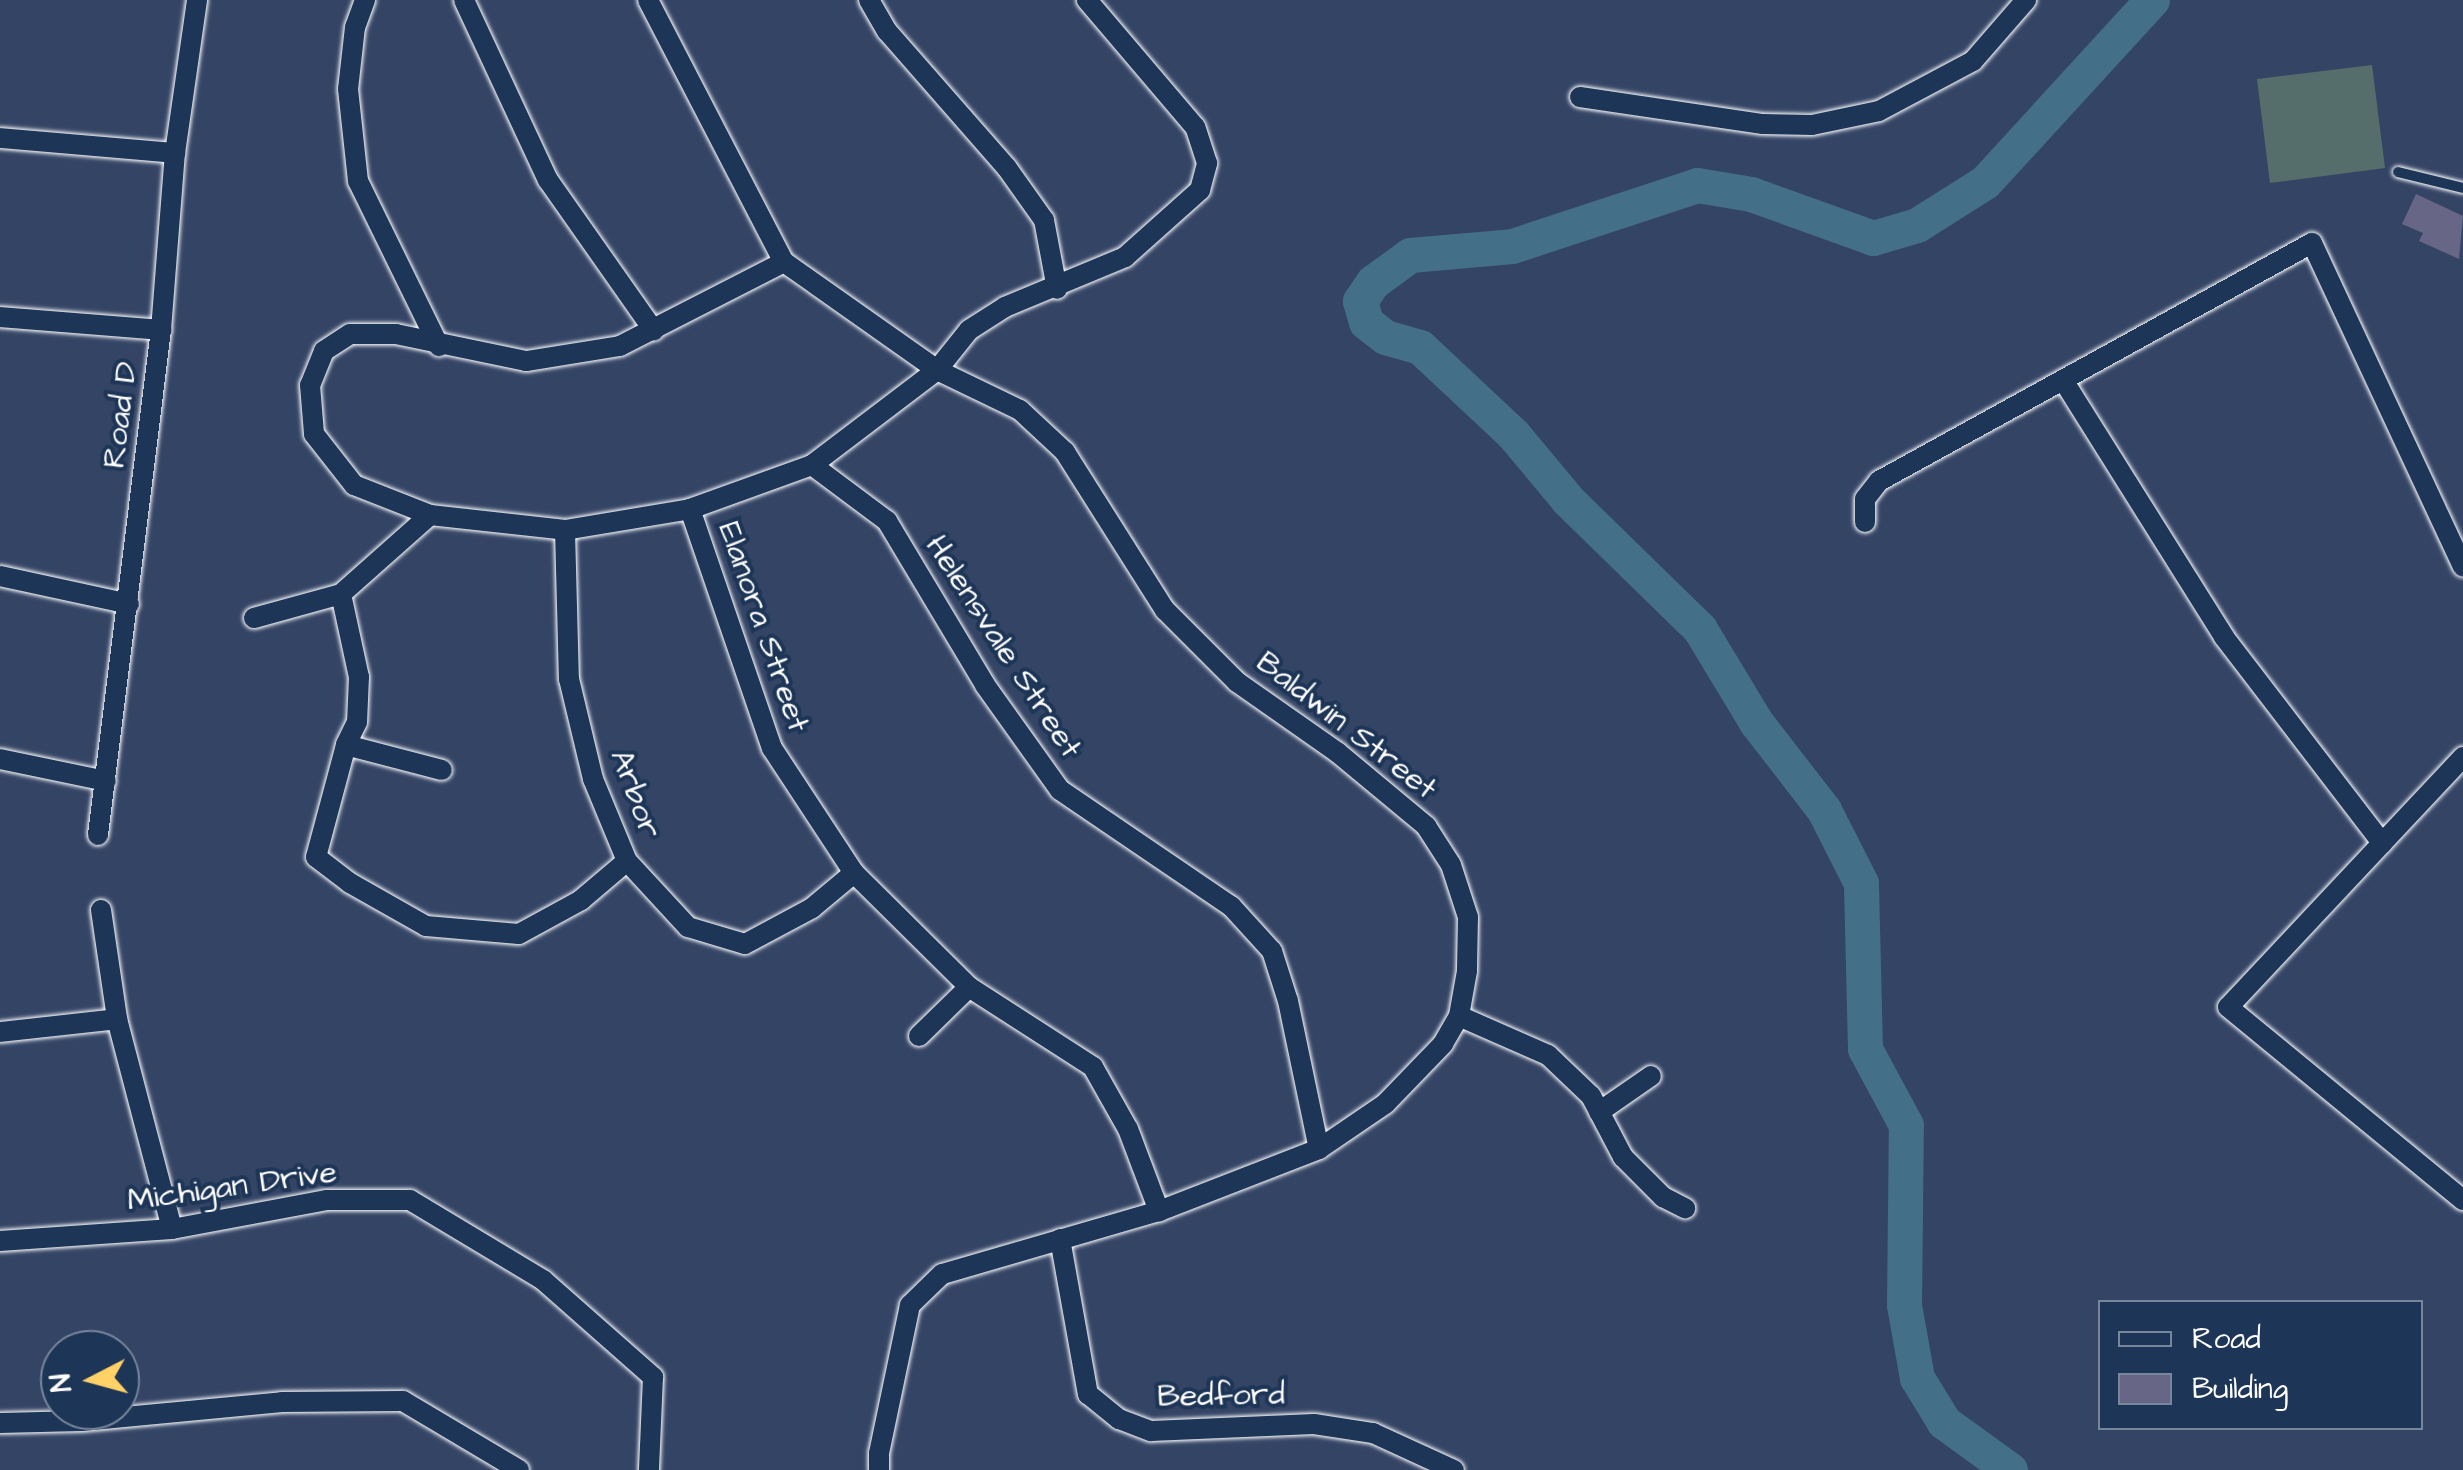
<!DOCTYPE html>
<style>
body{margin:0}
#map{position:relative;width:2463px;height:1470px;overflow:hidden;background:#344465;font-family:"Architects Daughter",sans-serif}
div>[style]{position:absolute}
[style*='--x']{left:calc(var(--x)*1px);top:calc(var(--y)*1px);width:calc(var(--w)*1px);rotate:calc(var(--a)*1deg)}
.green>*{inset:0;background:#556e6b}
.river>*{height:35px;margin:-17.5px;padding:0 17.5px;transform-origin:17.5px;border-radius:17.5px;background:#446f88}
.building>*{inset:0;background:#686687}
.roads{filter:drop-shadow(0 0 2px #fff) drop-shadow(0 0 2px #fff)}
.lane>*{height:10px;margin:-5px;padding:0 5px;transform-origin:5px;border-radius:5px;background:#1d3557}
.street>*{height:20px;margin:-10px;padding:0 10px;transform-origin:10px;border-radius:10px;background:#1d3557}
span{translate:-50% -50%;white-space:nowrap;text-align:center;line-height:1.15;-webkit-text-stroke:8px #1d3557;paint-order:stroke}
.street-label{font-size:32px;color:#fff}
.legend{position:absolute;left:2098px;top:1300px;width:325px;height:130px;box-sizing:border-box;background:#1d3557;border:2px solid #77869a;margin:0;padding:12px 18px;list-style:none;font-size:30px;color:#fff}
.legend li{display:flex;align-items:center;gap:20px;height:50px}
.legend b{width:50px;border:2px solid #77869a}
.north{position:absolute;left:40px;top:1330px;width:100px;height:100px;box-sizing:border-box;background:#1d3557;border:2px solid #77869a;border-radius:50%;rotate:264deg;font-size:28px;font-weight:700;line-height:40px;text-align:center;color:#fff}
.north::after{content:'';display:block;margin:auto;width:35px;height:45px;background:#ffd166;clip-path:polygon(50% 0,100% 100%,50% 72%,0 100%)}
</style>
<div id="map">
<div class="green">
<i style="clip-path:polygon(2372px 65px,2385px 168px,2270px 183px,2257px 79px)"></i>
</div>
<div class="river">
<i style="--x:2010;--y:1470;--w:82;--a:-144"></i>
<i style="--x:1944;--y:1422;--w:52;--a:-121.5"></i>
<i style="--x:1917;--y:1378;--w:74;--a:-100.1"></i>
<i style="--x:1904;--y:1305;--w:180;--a:-89.4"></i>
<i style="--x:1906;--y:1125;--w:86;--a:-118.3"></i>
<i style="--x:1865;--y:1049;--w:166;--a:-91.4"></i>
<i style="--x:1861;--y:883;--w:82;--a:-116.9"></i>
<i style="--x:1824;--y:810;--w:111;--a:-127.7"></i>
<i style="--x:1756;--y:722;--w:109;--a:-121.1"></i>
<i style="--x:1700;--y:629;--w:185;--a:-135.7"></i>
<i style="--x:1568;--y:500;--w:86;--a:-129.8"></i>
<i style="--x:1513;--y:434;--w:127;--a:-136.9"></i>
<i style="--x:1420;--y:347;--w:36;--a:-164"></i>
<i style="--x:1385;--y:337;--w:24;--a:-142"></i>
<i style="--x:1366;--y:322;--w:22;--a:-106"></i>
<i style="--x:1360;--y:301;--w:23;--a:-56"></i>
<i style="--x:1373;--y:282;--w:46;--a:-36.1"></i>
<i style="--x:1410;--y:255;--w:102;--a:-5"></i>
<i style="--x:1512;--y:246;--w:195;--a:-18.2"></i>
<i style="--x:1697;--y:185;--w:55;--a:9.5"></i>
<i style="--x:1751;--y:194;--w:130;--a:19.8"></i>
<i style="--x:1873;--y:238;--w:46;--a:-16.5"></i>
<i style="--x:1917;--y:225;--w:80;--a:-32.3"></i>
<i style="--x:1985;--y:182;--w:247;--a:-47.5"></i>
</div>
<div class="building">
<i style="clip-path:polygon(2416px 194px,2463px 216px,2459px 259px,2419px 241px,2423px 233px,2402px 224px)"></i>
</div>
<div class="roads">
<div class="lane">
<i style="--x:2398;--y:172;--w:67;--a:13.8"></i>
</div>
<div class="street">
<i style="--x:365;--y:0;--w:29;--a:110"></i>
<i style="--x:355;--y:27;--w:62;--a:96.4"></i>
<i style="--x:348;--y:89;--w:93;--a:83.8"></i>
<i style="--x:358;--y:181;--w:184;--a:63.9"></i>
<i style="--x:464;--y:0;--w:199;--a:65"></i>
<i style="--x:548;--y:180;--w:184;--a:54.9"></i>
<i style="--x:648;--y:0;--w:295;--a:62.6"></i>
<i style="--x:784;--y:262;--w:187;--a:35.2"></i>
<i style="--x:937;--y:370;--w:92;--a:25.7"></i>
<i style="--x:1020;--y:410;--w:62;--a:43"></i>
<i style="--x:1065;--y:452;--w:187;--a:57.7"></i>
<i style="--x:1165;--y:610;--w:102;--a:45"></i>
<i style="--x:1237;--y:682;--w:122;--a:35"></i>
<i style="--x:1337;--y:752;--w:116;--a:39.7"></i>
<i style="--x:1426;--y:826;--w:46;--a:57.3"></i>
<i style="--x:1451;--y:865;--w:55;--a:71.9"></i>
<i style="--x:1468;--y:917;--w:54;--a:91.1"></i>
<i style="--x:1467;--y:971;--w:46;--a:100.1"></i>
<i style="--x:1459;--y:1016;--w:32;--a:120"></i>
<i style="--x:1443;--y:1044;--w:83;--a:134"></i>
<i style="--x:1385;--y:1104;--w:80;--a:145.7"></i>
<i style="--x:1319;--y:1149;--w:172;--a:158.8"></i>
<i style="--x:1159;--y:1211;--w:226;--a:163.8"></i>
<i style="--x:942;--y:1274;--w:45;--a:135.9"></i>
<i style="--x:910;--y:1305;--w:151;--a:101.8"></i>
<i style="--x:879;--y:1453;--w:17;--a:90"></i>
<i style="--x:869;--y:0;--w:36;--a:60"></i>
<i style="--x:887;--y:31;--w:182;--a:48.8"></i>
<i style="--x:1007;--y:168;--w:64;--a:54.6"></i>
<i style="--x:1044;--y:220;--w:70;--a:79.3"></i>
<i style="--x:1580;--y:97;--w:185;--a:8.4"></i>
<i style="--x:1763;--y:124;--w:49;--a:1.2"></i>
<i style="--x:1812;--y:125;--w:68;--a:-11.8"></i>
<i style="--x:1879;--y:111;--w:106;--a:-28"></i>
<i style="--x:1973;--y:61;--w:81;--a:-49"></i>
<i style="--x:0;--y:138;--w:176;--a:4.9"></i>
<i style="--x:784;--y:262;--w:184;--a:152.9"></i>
<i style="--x:620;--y:346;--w:95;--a:170.9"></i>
<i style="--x:526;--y:361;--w:133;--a:-168.3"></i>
<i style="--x:396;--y:334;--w:46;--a:180"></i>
<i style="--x:350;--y:334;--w:31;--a:147"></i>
<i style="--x:324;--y:351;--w:37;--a:112"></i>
<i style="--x:310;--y:385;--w:49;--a:85.3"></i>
<i style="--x:314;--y:434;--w:65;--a:51.9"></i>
<i style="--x:354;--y:485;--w:82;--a:21.5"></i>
<i style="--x:430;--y:515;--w:136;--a:6.3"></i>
<i style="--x:565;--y:530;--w:127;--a:-9.5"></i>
<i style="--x:690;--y:509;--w:130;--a:-19.8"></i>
<i style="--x:812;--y:465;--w:157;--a:-37.2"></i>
<i style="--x:937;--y:370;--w:51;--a:-51.3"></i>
<i style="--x:969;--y:330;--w:43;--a:-32.6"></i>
<i style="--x:1005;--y:307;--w:130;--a:-22.6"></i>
<i style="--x:1125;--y:257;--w:101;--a:-41.8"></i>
<i style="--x:1200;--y:190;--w:28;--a:-75"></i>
<i style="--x:1207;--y:163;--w:38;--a:-108"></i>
<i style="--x:1195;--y:127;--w:167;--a:-130.4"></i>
<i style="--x:0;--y:317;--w:162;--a:4.6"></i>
<i style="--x:2063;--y:380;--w:303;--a:57.9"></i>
<i style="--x:2224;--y:637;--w:260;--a:52.5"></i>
<i style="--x:812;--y:465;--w:94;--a:36.7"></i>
<i style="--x:887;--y:521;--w:191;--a:59.1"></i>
<i style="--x:985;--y:685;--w:129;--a:54.5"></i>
<i style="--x:1060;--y:790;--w:207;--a:34.2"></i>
<i style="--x:1231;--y:906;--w:61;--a:47.7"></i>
<i style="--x:1272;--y:951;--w:52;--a:72.3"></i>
<i style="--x:1288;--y:1001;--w:151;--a:78.2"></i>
<i style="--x:690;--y:509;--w:253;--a:71.1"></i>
<i style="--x:772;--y:748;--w:149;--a:56.7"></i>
<i style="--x:854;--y:873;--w:162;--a:44.7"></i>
<i style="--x:969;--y:987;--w:148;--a:32.8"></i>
<i style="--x:1093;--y:1067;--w:71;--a:60.6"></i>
<i style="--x:1128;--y:1129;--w:88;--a:69.3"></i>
<i style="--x:1865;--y:522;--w:23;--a:-90"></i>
<i style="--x:1865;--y:499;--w:23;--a:-52"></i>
<i style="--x:1879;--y:481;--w:494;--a:-28.8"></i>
<i style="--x:2312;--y:243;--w:357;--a:65"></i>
<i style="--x:565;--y:530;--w:149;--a:88.5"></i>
<i style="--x:569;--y:679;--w:103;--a:76.5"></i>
<i style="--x:593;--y:779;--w:89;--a:67.5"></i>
<i style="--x:627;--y:861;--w:90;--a:47.3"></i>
<i style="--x:688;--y:927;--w:59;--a:16.6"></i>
<i style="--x:745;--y:944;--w:76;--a:-28.2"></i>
<i style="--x:812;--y:908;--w:55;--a:-39.8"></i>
<i style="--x:0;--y:576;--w:132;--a:12.2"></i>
<i style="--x:341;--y:594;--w:85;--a:77.8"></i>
<i style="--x:359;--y:677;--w:45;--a:92.5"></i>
<i style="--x:357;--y:722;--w:25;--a:116"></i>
<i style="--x:346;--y:745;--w:116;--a:105"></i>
<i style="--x:316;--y:857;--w:43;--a:37.4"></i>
<i style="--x:350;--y:883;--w:87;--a:29.5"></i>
<i style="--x:426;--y:926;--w:93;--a:4.9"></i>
<i style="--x:519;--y:934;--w:71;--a:-28.7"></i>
<i style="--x:581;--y:900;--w:60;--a:-40.3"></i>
<i style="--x:254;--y:618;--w:90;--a:-15.4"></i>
<i style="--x:341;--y:594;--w:119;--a:-41.6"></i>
<i style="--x:346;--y:745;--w:99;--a:14.6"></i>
<i style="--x:2463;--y:757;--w:343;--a:133.2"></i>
<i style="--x:2228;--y:1007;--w:304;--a:39.4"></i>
<i style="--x:0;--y:759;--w:108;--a:11.7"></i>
<i style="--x:98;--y:835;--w:509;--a:-82.89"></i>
<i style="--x:161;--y:330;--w:178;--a:-85.5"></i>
<i style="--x:175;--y:153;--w:155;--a:-81.8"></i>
<i style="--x:101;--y:910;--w:110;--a:81.6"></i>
<i style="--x:117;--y:1019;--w:217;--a:75.3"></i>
<i style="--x:1459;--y:1016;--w:97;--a:23.7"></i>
<i style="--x:1548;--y:1055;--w:59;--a:43.6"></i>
<i style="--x:1591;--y:1096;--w:69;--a:62.3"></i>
<i style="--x:1623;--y:1157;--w:57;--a:45"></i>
<i style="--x:1663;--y:1197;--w:25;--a:27"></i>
<i style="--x:0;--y:1032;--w:118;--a:-6.3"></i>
<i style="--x:919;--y:1036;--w:70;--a:-44.4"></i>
<i style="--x:1599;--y:1112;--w:63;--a:-34.7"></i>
<i style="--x:1060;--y:1239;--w:158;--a:79.8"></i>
<i style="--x:1088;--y:1394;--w:40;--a:39"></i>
<i style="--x:1119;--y:1419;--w:34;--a:21"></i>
<i style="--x:1151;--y:1431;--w:163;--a:-2.5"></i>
<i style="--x:1314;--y:1424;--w:60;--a:8.7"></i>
<i style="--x:1373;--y:1433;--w:89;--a:24.6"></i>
<i style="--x:0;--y:1241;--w:172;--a:-4"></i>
<i style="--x:172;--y:1229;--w:158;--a:-10.6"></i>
<i style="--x:327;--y:1200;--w:83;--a:0"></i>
<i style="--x:410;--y:1200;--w:155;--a:31"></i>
<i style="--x:543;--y:1280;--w:147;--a:41.4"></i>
<i style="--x:653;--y:1377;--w:93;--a:92.5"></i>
<i style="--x:0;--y:1423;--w:82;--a:-1.4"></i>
<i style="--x:82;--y:1421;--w:201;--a:-5.4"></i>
<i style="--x:282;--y:1402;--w:121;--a:-0.5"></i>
<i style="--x:403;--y:1401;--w:135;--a:30.7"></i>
</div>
</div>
<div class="street-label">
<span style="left:121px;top:415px;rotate:-83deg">Road D</span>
<span style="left:763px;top:627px;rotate:71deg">Elanora Street</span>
<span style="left:1003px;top:647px;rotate:57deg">Helensvale Street</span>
<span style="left:1346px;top:726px;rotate:38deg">Baldwin Street</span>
<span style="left:635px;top:794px;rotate:70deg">Arbor</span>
<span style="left:232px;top:1187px;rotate:-8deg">Michigan Drive</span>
<span style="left:1221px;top:1396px;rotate:-1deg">Bedford</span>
</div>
<ul class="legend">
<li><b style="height:12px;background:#1d3557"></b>Road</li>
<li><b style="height:28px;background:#686687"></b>Building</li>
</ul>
<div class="north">N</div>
</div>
